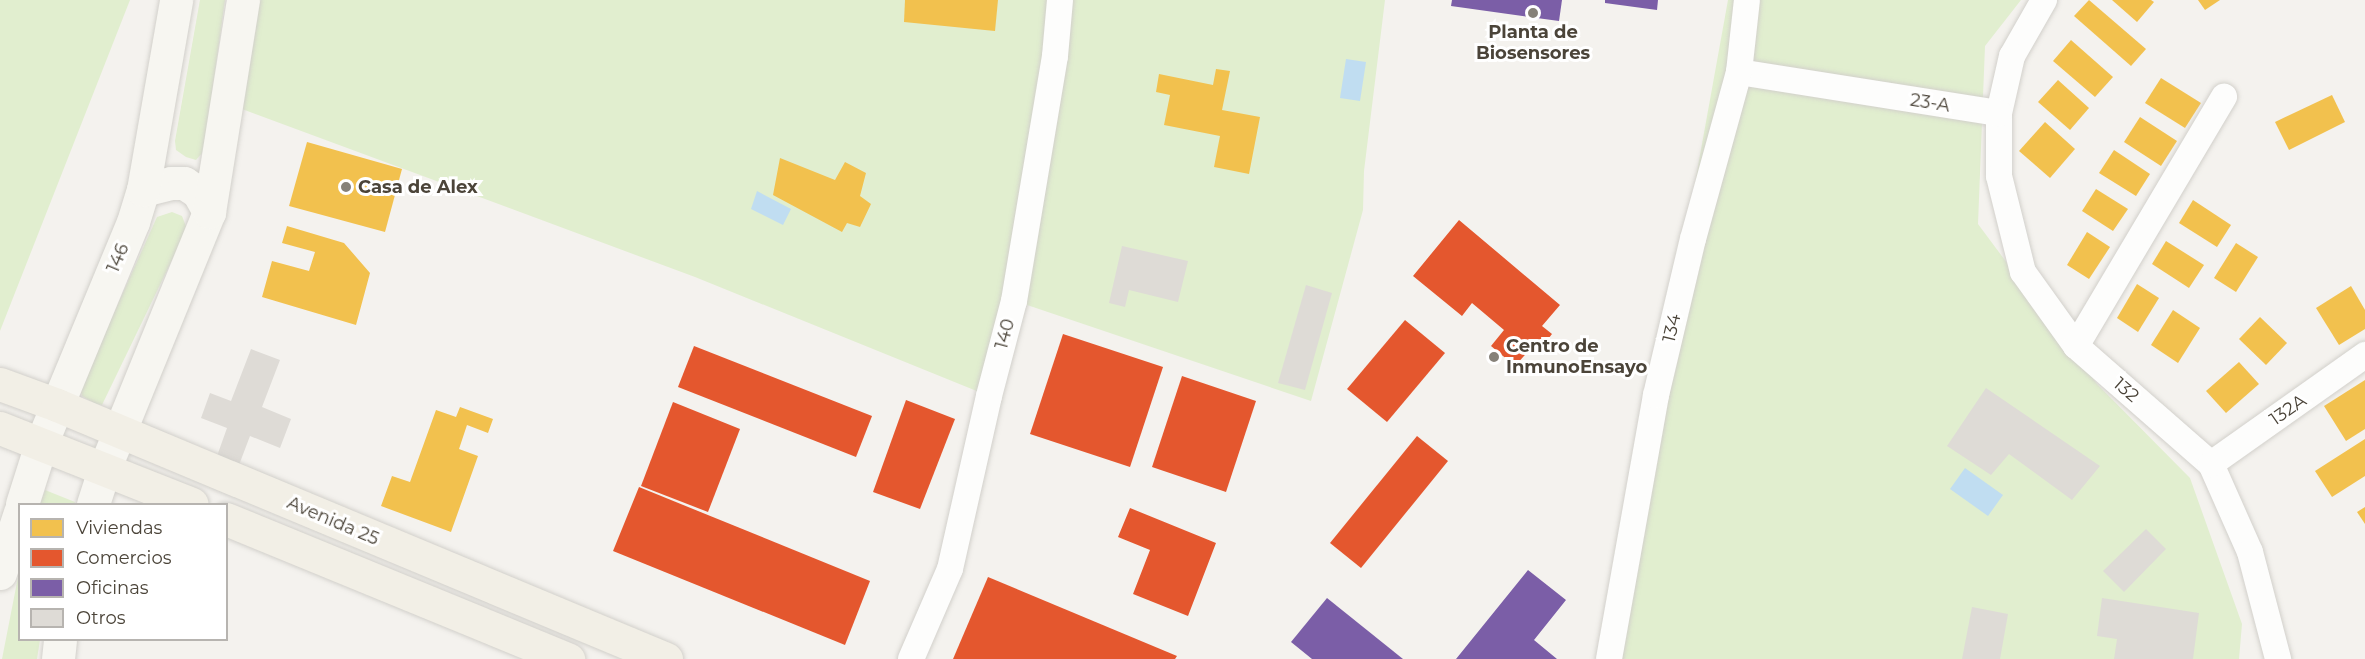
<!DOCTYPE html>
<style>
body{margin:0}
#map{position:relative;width:2365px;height:659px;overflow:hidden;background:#f4f2ee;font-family:Montserrat,sans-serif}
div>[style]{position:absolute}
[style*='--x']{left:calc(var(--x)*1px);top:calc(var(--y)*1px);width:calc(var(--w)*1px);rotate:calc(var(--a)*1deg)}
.green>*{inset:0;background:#e1eecf}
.water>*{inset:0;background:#c0ddf1}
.homes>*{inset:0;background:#f2c14e}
.shops>*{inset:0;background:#e4572e}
.offices>*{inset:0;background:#7b5ea7}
.building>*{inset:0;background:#dedbd6}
.roads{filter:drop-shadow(0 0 2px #d2d0cb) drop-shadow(0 0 2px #d2d0cb)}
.minor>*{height:26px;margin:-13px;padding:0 13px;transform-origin:13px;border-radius:13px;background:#fdfdfc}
.secondary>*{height:33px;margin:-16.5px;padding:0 16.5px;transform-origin:16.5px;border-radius:16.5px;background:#f7f6f1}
.primary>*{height:33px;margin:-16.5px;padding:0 16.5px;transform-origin:16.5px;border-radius:16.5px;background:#f2efe6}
.dots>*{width:16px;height:16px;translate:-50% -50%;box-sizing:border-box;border:3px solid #fff;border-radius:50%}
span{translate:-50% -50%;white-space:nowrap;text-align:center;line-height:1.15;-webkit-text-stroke:6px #fff;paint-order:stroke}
.poi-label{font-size:18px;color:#4b4439;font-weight:700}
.left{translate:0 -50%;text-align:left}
.street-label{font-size:18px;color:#4b4439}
.legend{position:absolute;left:18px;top:503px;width:210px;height:138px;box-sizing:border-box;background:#fff;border:2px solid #b7b4b0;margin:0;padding:8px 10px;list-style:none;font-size:18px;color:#4b4439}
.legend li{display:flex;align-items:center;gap:12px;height:30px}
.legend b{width:30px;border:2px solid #b7b4b0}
</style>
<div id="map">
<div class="green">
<i style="clip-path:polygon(0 0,130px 0,0 331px)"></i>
<i style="clip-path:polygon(200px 0,225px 0,204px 151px,196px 160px,186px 157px,176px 150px,175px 141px)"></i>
<i style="clip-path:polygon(243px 0,1385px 0,1364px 171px,1363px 210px,1311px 401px,1015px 301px,989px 396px,695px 277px,226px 103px)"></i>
<i style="clip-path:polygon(1728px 0,2021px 0,1985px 46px,1978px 224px,2097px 384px,2190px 478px,2242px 624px,2239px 659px,1609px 659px)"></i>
<i style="clip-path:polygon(172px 212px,182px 216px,187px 229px,102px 405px,94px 403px,82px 396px,80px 388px,157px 217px)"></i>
<i style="clip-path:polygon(45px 490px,75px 502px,74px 504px,40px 504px)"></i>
<i style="clip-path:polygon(19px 572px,20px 640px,40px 640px,37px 659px,2px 659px)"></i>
</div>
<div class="water">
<i style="clip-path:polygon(1346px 59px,1366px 62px,1360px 101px,1340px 98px)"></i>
<i style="clip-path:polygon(757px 191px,791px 209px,783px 225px,751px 209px)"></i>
<i style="clip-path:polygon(1965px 468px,2003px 495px,1988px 516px,1950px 489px)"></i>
</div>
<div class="homes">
<i style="clip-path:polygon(905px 0,998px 0,995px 31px,904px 22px)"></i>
<i style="clip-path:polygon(2089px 0,2146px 49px,2131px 66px,2074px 16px)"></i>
<i style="clip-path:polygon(2112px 0,2151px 0,2154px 2px,2137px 22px)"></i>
<i style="clip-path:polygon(2198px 0,2220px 0,2205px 10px)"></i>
<i style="clip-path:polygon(2071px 40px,2113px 77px,2095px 97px,2053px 61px)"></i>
<i style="clip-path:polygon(1216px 69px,1230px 71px,1222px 110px,1260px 117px,1249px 174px,1214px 167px,1220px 136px,1164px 125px,1170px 95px,1156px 92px,1159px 74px,1213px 85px)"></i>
<i style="clip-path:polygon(2161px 78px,2201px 103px,2185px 128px,2145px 103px)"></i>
<i style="clip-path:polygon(2058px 80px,2089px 108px,2070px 130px,2038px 102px)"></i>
<i style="clip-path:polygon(2332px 95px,2345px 122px,2289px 150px,2275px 122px)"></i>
<i style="clip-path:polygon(2140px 117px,2177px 141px,2161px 166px,2124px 142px)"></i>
<i style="clip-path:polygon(2045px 122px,2075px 149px,2050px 178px,2019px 151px)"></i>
<i style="clip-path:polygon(307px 142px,402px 169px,385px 232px,289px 206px)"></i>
<i style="clip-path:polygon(2114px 150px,2150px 174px,2136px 196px,2099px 173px)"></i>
<i style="clip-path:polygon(780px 158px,835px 180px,845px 162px,866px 173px,860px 196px,871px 204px,860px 227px,847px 223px,842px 232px,773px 195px)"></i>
<i style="clip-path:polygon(2096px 189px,2128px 209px,2113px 231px,2082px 211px)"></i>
<i style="clip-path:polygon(2193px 200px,2231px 225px,2217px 247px,2179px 223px)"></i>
<i style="clip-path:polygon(287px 226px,344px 243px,370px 273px,356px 325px,262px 297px,272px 261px,309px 271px,315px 252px,282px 243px)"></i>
<i style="clip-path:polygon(2087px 232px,2110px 247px,2089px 279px,2067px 265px)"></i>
<i style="clip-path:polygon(2166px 241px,2204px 265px,2189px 288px,2152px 264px)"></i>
<i style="clip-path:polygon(2236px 243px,2258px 257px,2236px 292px,2214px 278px)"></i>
<i style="clip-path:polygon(2137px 284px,2159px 298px,2138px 332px,2117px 318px)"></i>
<i style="clip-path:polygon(2351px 286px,2365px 310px,2365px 329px,2339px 345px,2316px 308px)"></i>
<i style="clip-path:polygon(2173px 310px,2200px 328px,2178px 363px,2151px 345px)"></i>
<i style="clip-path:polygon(2260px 317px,2287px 343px,2266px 365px,2239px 339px)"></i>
<i style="clip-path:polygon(2239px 362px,2259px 384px,2226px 413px,2206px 391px)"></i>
<i style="clip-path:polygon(2365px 380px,2365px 429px,2346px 441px,2324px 406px)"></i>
<i style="clip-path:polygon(460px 407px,493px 419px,488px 433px,467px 425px,459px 449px,478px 456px,451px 532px,381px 506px,392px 476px,410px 482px,436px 410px,456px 417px)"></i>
<i style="clip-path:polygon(2365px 439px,2365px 476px,2332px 497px,2315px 471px)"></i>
<i style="clip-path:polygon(2365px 507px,2365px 524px,2357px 512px)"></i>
</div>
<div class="shops">
<i style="clip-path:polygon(1459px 220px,1560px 305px,1542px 326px,1552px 334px,1538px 352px,1532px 347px,1515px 366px,1491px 346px,1504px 330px,1472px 303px,1462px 316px,1413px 276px)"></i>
<i style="clip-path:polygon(1405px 320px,1445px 353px,1387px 422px,1347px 389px)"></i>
<i style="clip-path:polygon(1063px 334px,1163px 367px,1130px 467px,1030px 434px)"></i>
<i style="clip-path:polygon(694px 346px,872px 416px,856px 457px,678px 387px)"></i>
<i style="clip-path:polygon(1182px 376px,1256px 401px,1226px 492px,1152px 467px)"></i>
<i style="clip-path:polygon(906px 400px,955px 419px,920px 509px,873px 492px)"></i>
<i style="clip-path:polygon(673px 402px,740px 429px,708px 512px,641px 486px)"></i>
<i style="clip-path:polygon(1417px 436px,1448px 461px,1361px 568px,1330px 543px)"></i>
<i style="clip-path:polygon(639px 487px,870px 581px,845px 645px,613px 551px)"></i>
<i style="clip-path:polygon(1130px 508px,1216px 543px,1188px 616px,1133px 594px,1150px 550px,1118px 537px)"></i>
<i style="clip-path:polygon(988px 577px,1177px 656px,1175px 659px,953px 659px)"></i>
</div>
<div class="offices">
<i style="clip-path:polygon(1452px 0,1562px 0,1559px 21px,1451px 6px)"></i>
<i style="clip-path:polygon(1605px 0,1658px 0,1657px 10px,1605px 3px)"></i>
<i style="clip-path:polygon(1528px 570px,1566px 600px,1534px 640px,1557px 659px,1456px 659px)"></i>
<i style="clip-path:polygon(1327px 598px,1403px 659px,1312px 659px,1291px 642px)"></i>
</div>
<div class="building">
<i style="clip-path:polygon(1122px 246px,1188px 261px,1178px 302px,1129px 290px,1125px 307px,1109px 303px)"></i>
<i style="clip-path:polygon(1306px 285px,1332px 293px,1305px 390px,1278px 383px)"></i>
<i style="clip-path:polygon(251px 349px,280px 360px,262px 407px,291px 419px,280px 448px,250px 436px,239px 465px,217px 456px,227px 428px,201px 418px,210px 393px,231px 401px)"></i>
<i style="clip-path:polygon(1986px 388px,2100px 466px,2072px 500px,2009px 454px,1991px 475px,1947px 446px)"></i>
<i style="clip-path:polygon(2146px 529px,2166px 549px,2124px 592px,2103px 571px)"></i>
<i style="clip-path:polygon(2102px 598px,2199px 613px,2193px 659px,2114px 659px,2117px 639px,2097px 636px)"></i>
<i style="clip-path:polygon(1972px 607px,2008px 614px,2000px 659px,1962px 659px)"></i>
</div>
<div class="roads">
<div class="minor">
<i style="--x:2044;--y:0;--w:64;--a:119.7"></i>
<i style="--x:2012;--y:56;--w:58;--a:102.8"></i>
<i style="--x:1999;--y:113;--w:63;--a:90"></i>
<i style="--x:1999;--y:176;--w:99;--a:76"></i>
<i style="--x:2023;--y:272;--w:91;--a:54.4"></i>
<i style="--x:2076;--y:346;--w:179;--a:41.2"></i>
<i style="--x:2211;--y:464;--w:96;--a:66.1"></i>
<i style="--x:2250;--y:552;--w:111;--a:75.3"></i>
<i style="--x:1739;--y:72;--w:263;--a:9"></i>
<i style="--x:2076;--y:346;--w:290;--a:-59.3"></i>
<i style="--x:2211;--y:464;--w:189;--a:-35.3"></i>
<i style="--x:911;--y:659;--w:98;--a:-66.6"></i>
<i style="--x:950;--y:569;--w:177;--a:-77.3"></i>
<i style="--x:989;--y:396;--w:98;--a:-75.3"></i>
<i style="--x:1014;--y:301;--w:248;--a:-80.5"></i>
<i style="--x:1055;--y:56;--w:56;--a:-84.9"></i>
<i style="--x:1609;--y:659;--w:268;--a:-79.9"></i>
<i style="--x:1656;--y:395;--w:160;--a:-76.7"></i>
<i style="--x:1693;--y:239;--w:173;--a:-74.6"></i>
<i style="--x:1739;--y:72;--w:72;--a:-83.7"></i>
</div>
<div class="secondary">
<i style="--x:143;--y:190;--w:29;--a:-14"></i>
<i style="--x:171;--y:183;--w:13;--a:0"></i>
<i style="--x:184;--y:183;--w:17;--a:33"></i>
<i style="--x:198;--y:192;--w:23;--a:61"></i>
<i style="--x:22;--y:504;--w:63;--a:-72.4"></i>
<i style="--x:41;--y:444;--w:240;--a:-67.5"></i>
<i style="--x:133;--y:222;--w:34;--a:-73"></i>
<i style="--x:143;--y:190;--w:193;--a:-80.1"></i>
<i style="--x:93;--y:504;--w:39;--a:-72"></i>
<i style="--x:105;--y:467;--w:275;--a:-67.8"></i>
<i style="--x:209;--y:212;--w:215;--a:-80.9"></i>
<i style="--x:0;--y:573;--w:64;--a:-71.8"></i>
<i style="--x:58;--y:659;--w:19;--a:-84"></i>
</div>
<div class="primary">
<i style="--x:0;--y:384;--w:61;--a:20.2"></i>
<i style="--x:57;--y:405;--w:660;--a:22.64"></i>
<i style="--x:0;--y:428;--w:206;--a:21.6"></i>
<i style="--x:226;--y:519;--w:370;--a:22.3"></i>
</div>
</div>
<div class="dots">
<i style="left:1533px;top:13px;background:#868178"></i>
<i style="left:346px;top:187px;background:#868178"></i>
<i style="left:1494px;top:357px;background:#868178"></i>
</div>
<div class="poi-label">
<span style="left:1533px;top:43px">Planta de<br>Biosensores</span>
<span class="left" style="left:358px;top:187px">Casa de Alex</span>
<span class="left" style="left:1506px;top:357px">Centro de<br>InmunoEnsayo</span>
</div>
<div class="street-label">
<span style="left:1930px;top:103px;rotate:9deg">23-A</span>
<span style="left:118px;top:258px;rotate:-67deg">146</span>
<span style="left:1672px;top:328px;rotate:-77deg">134</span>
<span style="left:1005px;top:334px;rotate:-75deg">140</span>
<span style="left:2126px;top:390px;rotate:41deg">132</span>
<span style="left:2288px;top:410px;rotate:-35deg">132A</span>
<span style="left:333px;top:521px;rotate:23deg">Avenida 25</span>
</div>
<ul class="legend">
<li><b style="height:16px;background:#f2c14e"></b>Viviendas</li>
<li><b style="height:16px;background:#e4572e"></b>Comercios</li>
<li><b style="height:16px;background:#7b5ea7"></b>Oficinas</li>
<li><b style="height:16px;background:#dedbd6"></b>Otros</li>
</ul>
</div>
